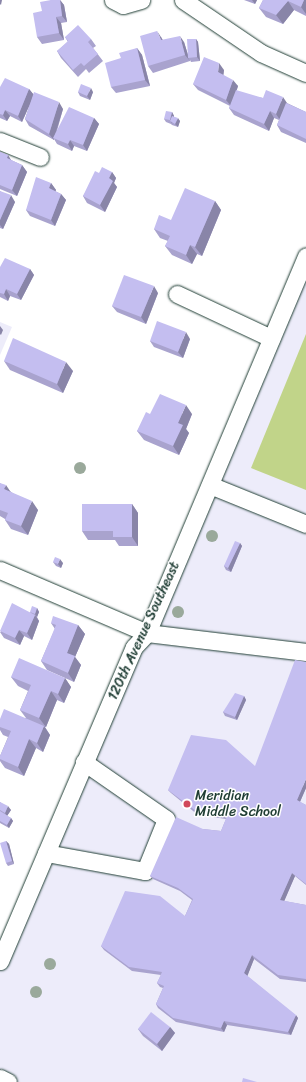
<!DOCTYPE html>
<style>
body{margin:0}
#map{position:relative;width:306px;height:1082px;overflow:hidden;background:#fff;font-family:Sriracha,sans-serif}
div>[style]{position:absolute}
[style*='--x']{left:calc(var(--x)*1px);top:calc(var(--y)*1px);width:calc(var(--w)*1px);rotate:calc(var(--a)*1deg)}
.built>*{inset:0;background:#edecfa}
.green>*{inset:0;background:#c1d489}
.roads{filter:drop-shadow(0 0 1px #1f3d34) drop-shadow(0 0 1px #1f3d34)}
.minor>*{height:17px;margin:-8.5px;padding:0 8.5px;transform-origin:8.5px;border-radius:8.5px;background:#fff}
.trees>*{width:12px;height:12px;margin:-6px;border-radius:50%;background:#9aa99b}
.wall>*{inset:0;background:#a9a3ce}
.shaded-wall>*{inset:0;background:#8985a8}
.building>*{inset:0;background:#c4bef0}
.dots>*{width:11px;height:11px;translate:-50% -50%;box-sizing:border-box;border:2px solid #fff;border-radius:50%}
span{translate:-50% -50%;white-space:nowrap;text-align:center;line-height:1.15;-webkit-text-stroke:3px #fff;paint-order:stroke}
.street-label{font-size:14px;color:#1f3d34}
.poi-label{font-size:14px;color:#1f3d34}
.left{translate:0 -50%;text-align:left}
</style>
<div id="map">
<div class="built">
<i style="clip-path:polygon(306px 256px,306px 1082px,8px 1082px,0 1078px,0 962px)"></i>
<i style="clip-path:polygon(0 322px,12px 327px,0 355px)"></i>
</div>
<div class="green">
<i style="clip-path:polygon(306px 334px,306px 490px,251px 468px)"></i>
</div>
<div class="roads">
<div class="minor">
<i style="--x:113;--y:0;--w:11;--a:27"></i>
<i style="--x:123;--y:5;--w:19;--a:-16"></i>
<i style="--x:183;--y:0;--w:94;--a:34.2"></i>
<i style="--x:261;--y:53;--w:49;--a:24"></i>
<i style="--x:0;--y:141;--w:43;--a:21.8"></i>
<i style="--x:177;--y:294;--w:104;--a:25.1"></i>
<i style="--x:210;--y:485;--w:104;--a:22.1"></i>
<i style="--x:0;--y:570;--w:160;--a:23.2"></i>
<i style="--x:147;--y:633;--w:160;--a:6.8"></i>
<i style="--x:46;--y:853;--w:101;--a:10.3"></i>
<i style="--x:145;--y:871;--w:56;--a:-68"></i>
<i style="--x:166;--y:819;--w:100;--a:-145.2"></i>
<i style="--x:0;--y:961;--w:341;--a:-66.9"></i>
<i style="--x:134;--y:647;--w:19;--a:-47"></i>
<i style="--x:147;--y:633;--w:409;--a:-67.1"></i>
<i style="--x:0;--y:1078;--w:9;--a:27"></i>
</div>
</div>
<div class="trees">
<i style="left:80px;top:468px"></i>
<i style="left:212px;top:536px"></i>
<i style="left:178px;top:612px"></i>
<i style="left:50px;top:964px"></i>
<i style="left:36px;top:992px"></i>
</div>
<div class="wall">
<i style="clip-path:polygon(51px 0,60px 0,64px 5px,67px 22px,61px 23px,64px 40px,42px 44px,37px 37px,42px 11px)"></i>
<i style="clip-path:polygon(244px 0,257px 0,255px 4px)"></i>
<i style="clip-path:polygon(263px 0,306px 0,306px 16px,294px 10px,283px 24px,266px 17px,259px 8px)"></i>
<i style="clip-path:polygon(65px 37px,91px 39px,96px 46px,93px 48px,103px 61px,89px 73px,86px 69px,78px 77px,61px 58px,57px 51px,68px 42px)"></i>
<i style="clip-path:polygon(161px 37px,163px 40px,184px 42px,188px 55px,196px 39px,198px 42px,200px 61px,191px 62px,190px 60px,190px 61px,153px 73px,148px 66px)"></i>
<i style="clip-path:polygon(137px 48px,142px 55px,150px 86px,116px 93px,111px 87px,121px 58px)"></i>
<i style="clip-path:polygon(224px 70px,223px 75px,238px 86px,236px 93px,263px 98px,287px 103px,306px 112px,306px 143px,281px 132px,277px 125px,279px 120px,274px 118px,269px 131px,234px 115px,229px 108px,230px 106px,198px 90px,193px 84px)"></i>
<i style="clip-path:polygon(0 87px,29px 89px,33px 94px,63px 109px,57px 131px,94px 118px,99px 124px,87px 151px,74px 146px,72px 151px,57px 144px,54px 139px,54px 140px,29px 126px,25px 119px,30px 104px,22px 122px,10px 116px,7px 121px,0 118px)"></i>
<i style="clip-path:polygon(78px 92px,93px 92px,90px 100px,80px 96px)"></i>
<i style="clip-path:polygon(172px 112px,174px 116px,174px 117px,180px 121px,178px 127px,172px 125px,171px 124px,166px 122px,164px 119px)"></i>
<i style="clip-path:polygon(0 152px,8px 155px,11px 160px,22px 165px,27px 172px,17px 196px,0 189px)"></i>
<i style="clip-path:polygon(112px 172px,116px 178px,114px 183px,117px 187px,105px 212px,87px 203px,83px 196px,99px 173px)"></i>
<i style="clip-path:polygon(51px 183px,56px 190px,55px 191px,61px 194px,66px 200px,55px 226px,30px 216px,26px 210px)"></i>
<i style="clip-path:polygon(0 191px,15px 202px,3px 229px,0 228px)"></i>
<i style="clip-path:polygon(215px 201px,221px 210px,202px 256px,197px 254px,192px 264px,172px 255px,165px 246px,168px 241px,160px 238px,154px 229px)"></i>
<i style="clip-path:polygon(0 267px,30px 269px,34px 275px,21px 300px,10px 296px,8px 301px,0 297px)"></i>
<i style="clip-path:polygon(158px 293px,146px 324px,117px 312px,112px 306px)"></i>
<i style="clip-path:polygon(190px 339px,183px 358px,154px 347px,150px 341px)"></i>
<i style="clip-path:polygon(4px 361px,73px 371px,63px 393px,10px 370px)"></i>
<i style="clip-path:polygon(150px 414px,192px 414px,186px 429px,189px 433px,179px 455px,144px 440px,137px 431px)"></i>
<i style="clip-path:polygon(0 483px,11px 492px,38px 510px,28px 535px,11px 529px,5px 520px,5px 519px,0 516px)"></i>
<i style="clip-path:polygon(132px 504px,138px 513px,138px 546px,119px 546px,115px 540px,88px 540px,82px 531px)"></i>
<i style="clip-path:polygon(240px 543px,242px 546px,231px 572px,226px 570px,224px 566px)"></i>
<i style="clip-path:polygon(53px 562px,63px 563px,61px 568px,56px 566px)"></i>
<i style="clip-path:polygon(37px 608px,39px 612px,37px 617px,39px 621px,32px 640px,24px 636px,20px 645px,4px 638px,0 632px)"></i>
<i style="clip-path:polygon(51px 623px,78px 625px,85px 634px,75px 657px,81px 665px,74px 682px,47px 670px,41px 661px,55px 629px)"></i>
<i style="clip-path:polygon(11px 677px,65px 678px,71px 687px,64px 703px,57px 700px,46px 727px,45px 727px,50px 735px,43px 752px,36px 748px,24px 776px,5px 768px,0 761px,0 756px,8px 737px,3px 735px,0 730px,0 719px,26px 718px,20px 710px,28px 691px,18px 686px)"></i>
<i style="clip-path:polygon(244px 696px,246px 700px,237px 720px,225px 716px,223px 712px)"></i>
<i style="clip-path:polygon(255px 766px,306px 788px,300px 802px,306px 805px,306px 885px,295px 876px,284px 901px,306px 905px,306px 982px,280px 979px,254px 959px,247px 976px,298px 1018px,291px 1035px,227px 1025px,224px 1032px,176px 1022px,158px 1008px,156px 1004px,163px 988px,160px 987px,157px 983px,161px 975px,132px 971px,104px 950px,101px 946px,185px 916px,192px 900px,180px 891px,153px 879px,150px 876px,203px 829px,221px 831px,226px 819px,198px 815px,171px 793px,168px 790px)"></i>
<i style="clip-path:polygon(0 802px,11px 810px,7px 816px,11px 818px,13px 821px,9px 828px,0 823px)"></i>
<i style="clip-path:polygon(6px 841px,9px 844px,14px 864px,8px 866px,6px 863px)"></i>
<i style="clip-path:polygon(170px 1027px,175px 1033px,162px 1051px,143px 1036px,138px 1029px)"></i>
</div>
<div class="shaded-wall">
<i style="clip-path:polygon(0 0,2px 0,1px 5px,0 4px)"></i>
<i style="clip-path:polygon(60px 0,64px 5px,67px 22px,62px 16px)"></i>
<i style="clip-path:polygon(252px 0,257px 0,255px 4px)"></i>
<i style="clip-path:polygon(304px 0,306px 0,306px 14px,301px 7px)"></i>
<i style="clip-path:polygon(288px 1px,294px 10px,283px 24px,276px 15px)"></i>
<i style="clip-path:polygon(56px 17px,61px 23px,64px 40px,59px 33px)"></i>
<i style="clip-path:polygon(157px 31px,161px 37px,166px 47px,161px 40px)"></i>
<i style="clip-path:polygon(180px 36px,184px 42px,189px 58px,188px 58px,190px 61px,185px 55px)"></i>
<i style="clip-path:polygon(196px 39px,198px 42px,200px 61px,197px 57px)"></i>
<i style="clip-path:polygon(137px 48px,142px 55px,150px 86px,145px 80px)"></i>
<i style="clip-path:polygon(219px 63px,224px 70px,223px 79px,218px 72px)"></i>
<i style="clip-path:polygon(233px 80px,238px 86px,231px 106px,226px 100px)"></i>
<i style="clip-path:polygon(91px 88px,93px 92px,90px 100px,87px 96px)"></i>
<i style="clip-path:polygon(29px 89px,34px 95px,22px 122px,18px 116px)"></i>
<i style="clip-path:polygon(283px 97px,287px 103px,280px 120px,276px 114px)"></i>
<i style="clip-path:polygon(59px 102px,63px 109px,54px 138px,53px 138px,54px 139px,54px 140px,49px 134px)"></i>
<i style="clip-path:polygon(5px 110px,10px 116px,7px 121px,3px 115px)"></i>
<i style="clip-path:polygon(270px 111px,274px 118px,269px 131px,264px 124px)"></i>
<i style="clip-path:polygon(172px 112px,174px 116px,172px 123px,170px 120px)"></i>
<i style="clip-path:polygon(94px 118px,99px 124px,87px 151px,83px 145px)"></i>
<i style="clip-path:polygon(178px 118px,180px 121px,178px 127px,175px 124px)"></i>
<i style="clip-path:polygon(70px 140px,74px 146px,72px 151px,68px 144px)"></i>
<i style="clip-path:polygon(8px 155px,12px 162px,7px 158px)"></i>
<i style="clip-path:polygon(22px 165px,27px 172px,17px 196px,12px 190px)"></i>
<i style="clip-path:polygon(112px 172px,116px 178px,114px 183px,117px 187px,105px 212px,100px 205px,109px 178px)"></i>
<i style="clip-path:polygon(51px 183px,56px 190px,54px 195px,49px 188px)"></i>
<i style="clip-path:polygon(61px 194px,66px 200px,55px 226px,51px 220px)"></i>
<i style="clip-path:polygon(11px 195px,15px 202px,3px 229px,0 225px,0 220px)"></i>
<i style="clip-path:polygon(215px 201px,221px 210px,202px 256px,195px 247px)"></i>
<i style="clip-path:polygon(190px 245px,197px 254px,192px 264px,186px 255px)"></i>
<i style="clip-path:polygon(30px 269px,34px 275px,21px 300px,17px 294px)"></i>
<i style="clip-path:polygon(154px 286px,158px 293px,146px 324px,141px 317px)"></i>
<i style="clip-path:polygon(6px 289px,10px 296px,8px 301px,4px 294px)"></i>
<i style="clip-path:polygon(0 326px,3px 330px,1px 335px,0 334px)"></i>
<i style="clip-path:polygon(186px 332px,190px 339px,183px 358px,178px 352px)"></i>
<i style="clip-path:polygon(66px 362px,73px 371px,63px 393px,57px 384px)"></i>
<i style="clip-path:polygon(186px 405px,192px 414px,186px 429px,189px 433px,179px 455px,173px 446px,178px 423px)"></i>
<i style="clip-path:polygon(6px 485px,12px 494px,4px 489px)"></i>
<i style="clip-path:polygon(32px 501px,38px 510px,28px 535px,21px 526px)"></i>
<i style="clip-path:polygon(132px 504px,138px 513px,138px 546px,132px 537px)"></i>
<i style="clip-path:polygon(240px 543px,242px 546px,231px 572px,228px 568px)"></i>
<i style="clip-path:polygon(60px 559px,63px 563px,61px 568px,58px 564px)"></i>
<i style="clip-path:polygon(37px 608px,39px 612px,37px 617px,35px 614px)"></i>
<i style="clip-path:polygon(35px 615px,39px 621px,32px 640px,27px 633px)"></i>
<i style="clip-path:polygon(78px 625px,85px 634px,75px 657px,81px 665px,74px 682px,68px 673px,67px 653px)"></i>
<i style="clip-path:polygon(19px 630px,24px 636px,20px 645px,15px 638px)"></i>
<i style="clip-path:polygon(65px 678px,71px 687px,64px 703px,58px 694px)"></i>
<i style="clip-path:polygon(51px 691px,57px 700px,46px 727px,39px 718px)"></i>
<i style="clip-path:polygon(244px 696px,246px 700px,237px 720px,235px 717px)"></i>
<i style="clip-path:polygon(44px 726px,50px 735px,43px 752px,37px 743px)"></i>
<i style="clip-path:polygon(29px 739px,36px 748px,24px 776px,18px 767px)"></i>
<i style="clip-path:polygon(306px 779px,306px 788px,299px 804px,297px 800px)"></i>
<i style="clip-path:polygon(8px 806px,11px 810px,7px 816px,5px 813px)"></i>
<i style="clip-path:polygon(11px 818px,13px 821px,9px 828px,7px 825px)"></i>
<i style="clip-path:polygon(6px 841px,9px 844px,14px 864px,12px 861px)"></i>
<i style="clip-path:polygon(292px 873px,295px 876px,283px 904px,280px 900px)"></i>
<i style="clip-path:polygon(252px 955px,254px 959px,247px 977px,244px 973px)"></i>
<i style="clip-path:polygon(296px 1015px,298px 1018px,291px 1035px,288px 1032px)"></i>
<i style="clip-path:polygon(224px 1021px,227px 1025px,224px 1032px,221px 1028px)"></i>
<i style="clip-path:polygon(170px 1027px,175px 1033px,162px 1051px,157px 1044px)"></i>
</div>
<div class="building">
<i style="clip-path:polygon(51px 0,60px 0,62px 16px,56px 17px,59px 33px,37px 37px,33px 13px,42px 11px,40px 2px)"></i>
<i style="clip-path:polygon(263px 0,304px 0,301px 7px,288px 1px,276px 15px,259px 8px)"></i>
<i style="clip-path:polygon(78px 25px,91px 39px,88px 42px,98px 54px,84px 66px,81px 63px,73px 70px,57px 51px,68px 41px,65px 37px)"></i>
<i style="clip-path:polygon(157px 31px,161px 40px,180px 36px,185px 55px,148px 66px,140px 36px)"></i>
<i style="clip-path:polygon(187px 39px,196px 39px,197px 57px,188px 58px)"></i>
<i style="clip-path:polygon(137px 48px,145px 80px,111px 87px,105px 63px,121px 58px,119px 53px)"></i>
<i style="clip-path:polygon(204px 57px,219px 63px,218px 72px,233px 80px,226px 100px,193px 84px)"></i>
<i style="clip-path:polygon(5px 78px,29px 89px,18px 116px,5px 110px,3px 115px,0 114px,0 87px)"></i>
<i style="clip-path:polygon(81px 84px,91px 88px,87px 96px,78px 92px)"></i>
<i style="clip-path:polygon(236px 90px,263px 98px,266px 90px,283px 97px,276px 114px,270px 111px,264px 124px,229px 108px)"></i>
<i style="clip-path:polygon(34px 92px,59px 102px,49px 134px,25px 119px)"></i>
<i style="clip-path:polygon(286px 103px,306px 112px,306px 139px,277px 125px)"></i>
<i style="clip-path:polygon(69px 107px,94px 118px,83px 145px,70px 140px,68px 144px,53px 138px)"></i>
<i style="clip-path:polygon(166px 111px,172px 112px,170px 120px,164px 119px)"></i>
<i style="clip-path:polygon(172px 116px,178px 118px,175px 124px,170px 121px)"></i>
<i style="clip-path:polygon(0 152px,8px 155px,7px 158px,22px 165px,12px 190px,0 185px)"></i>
<i style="clip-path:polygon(102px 167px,112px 172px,109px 178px,113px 181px,100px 205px,83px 196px,95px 171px,99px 173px)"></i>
<i style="clip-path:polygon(36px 177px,51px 183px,49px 188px,61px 194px,51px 220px,26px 210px)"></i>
<i style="clip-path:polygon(185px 188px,215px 201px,195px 247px,190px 245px,186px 255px,165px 246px,170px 236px,154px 229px,159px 215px,171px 220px)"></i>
<i style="clip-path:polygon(0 191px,11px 195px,0 220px)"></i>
<i style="clip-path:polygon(5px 258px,30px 269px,17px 294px,6px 289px,4px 294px,0 293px,0 267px)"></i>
<i style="clip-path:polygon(124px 275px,154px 286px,141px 317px,112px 306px)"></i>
<i style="clip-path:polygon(157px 321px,186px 332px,178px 352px,150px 341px)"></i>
<i style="clip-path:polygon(13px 338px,66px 362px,57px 384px,4px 361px)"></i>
<i style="clip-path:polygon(160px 394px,186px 405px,178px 423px,183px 425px,173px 446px,137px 431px,146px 412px,150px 414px)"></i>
<i style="clip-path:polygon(0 483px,6px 485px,4px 489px,32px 501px,21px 526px,5px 520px,8px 513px,0 510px)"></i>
<i style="clip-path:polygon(82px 504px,132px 504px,132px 537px,113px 537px,113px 531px,82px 531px)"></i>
<i style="clip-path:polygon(235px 541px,240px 543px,228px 568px,224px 566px)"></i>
<i style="clip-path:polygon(55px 557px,60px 559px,58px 564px,53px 562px)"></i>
<i style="clip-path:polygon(12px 603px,35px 615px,27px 633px,19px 630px,15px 638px,0 631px)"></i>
<i style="clip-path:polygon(32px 606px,37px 608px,35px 614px,30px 612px)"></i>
<i style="clip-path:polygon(53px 616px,78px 625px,67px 653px,75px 656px,68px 673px,41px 661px,56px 625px,51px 623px)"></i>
<i style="clip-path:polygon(19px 658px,65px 678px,58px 694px,51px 691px,39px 718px,20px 710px,31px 685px,11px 677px)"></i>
<i style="clip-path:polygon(295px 660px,306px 662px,306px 779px,297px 800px,306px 805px,306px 884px,292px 873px,280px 900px,306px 905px,306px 979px,278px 975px,252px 955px,244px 973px,296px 1015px,288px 1032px,224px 1021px,221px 1028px,173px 1018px,156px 1004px,164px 986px,157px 983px,162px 972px,129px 967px,101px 946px,125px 891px,160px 896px,185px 916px,193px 899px,178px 888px,150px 876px,176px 817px,203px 829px,221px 831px,227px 816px,196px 811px,168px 790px,191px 735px,226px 740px,255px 766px)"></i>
<i style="clip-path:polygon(235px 693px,244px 696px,235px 717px,223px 712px)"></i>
<i style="clip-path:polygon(4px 709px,44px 726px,37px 743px,29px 739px,18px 767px,0 759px,0 756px,11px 731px,0 727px,0 719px)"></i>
<i style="clip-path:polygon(0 802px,8px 806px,5px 813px,0 810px)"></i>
<i style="clip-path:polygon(0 811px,11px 818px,7px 825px,0 821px)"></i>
<i style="clip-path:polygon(6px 841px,12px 861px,6px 863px,0 843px)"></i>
<i style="clip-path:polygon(151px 1012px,170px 1027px,157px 1044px,138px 1029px)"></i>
<i style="clip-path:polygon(243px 1078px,257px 1082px,242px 1082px)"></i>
</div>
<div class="dots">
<i style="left:187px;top:804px;background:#d1495b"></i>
</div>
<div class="street-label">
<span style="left:144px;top:631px;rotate:-65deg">120th Avenue Southeast</span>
</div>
<div class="poi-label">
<span class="left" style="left:195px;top:804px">Meridian<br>Middle School</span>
</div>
</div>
